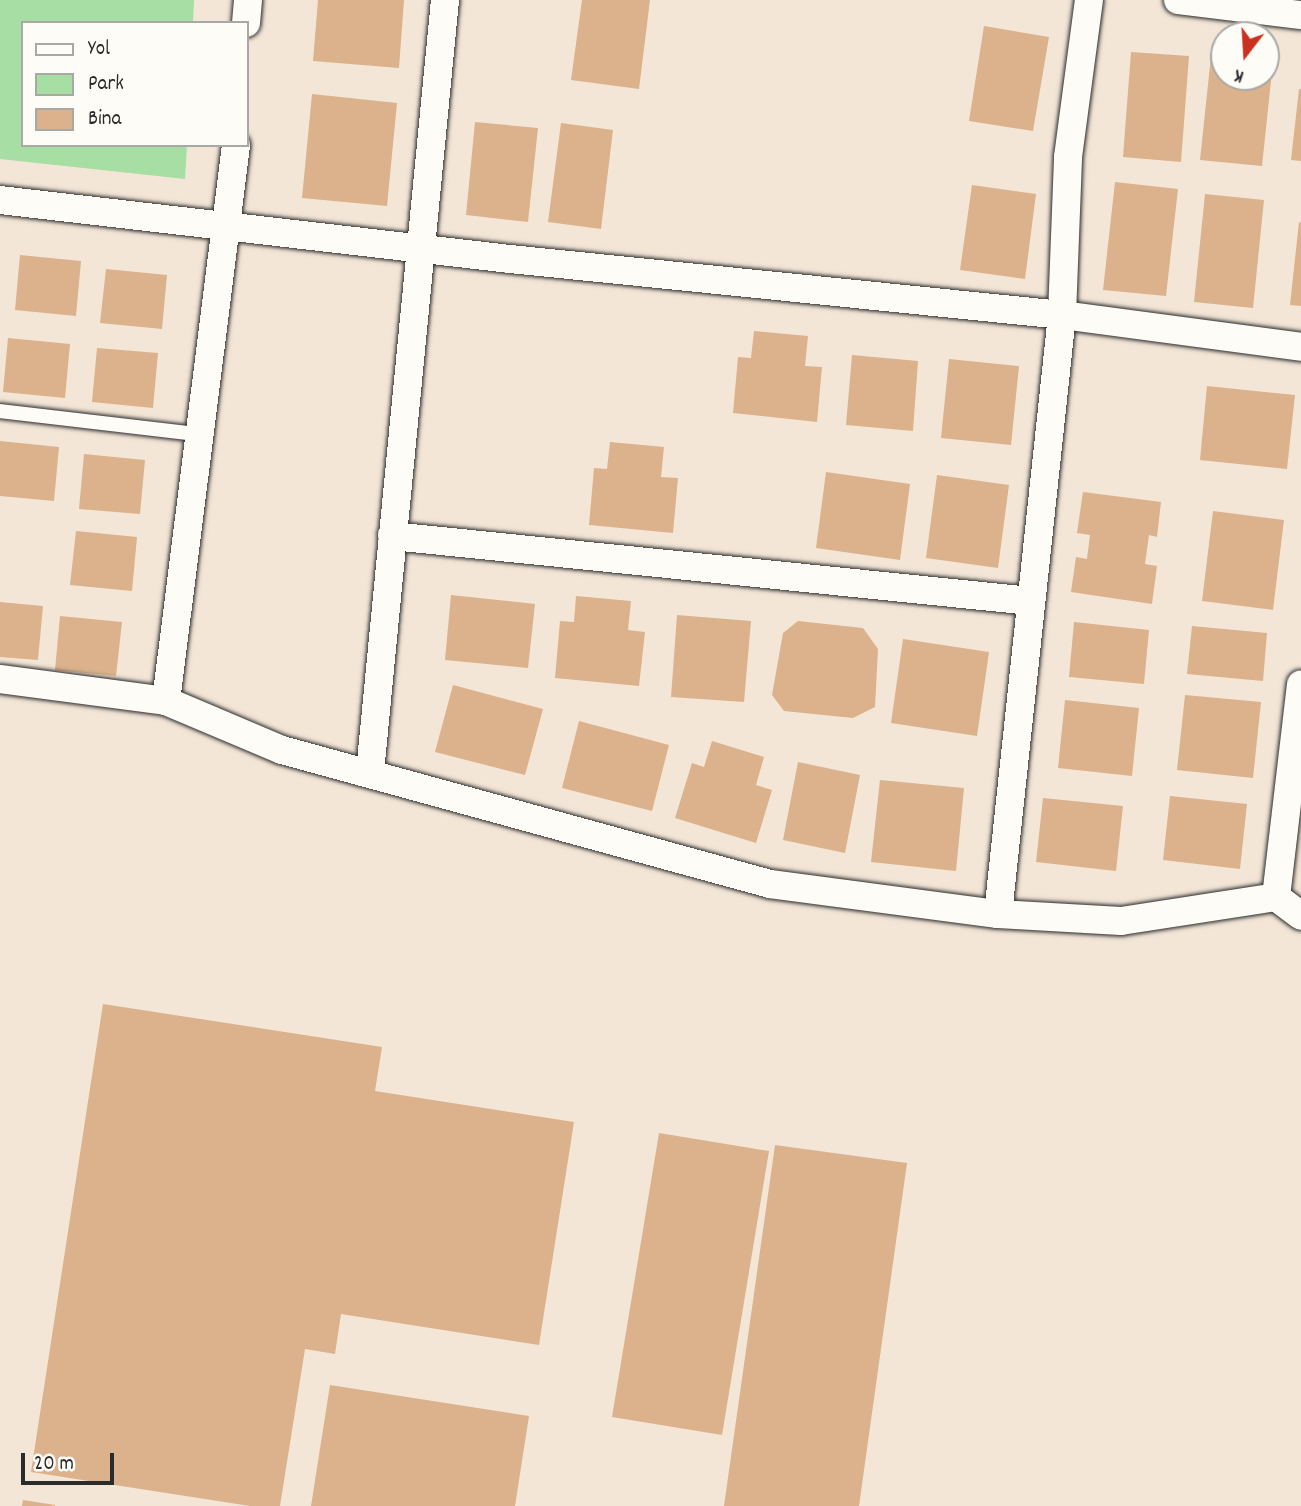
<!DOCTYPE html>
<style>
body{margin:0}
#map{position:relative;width:1301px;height:1506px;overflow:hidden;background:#f3e6d7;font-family:Dekko,sans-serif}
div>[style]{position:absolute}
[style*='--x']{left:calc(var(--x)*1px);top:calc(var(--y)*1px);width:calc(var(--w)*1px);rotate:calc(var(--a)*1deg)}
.green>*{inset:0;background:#a6dea3}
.building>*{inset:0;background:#dbb28c}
.roads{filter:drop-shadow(0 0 2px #2b2b2b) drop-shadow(0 0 2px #2b2b2b)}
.lane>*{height:14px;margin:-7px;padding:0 7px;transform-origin:7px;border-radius:7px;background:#fdfcf7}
.street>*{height:28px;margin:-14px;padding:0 14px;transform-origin:14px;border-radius:14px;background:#fdfcf7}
span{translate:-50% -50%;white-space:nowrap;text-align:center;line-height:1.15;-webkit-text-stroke:7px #fdfcf7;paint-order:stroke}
.legend{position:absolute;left:21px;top:21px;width:228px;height:126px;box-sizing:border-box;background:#fdfcf7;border:2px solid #a9a8a5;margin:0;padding:9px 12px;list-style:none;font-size:21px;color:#2b2b2b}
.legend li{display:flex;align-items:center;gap:14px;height:35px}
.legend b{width:35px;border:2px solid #a9a8a5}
.north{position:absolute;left:1210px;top:21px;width:70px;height:70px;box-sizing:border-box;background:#fdfcf7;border:2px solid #a9a8a5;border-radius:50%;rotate:197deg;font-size:19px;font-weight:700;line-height:28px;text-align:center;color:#2b2b2b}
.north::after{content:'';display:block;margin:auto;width:24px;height:32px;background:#c8321e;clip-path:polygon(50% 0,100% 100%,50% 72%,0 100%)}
.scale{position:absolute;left:21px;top:1453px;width:93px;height:32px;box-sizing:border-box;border:4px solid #2b2b2b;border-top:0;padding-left:9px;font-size:21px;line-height:24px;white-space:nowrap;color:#2b2b2b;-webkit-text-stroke:5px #fdfcf7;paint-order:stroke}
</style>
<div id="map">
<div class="green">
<i style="clip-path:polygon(0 0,194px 0,193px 23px,23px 23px,23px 145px,187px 145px,185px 179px,0 159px)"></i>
</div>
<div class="building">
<i style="clip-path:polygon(318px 0,404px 0,399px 68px,313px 61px)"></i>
<i style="clip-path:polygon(582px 0,650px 0,639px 89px,571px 80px)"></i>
<i style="clip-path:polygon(984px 26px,1049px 37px,1033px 131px,969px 121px)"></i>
<i style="clip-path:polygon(1131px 52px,1189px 56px,1181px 162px,1123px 157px)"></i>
<i style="clip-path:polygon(1211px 56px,1224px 57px,1224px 77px,1266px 77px,1266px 61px,1273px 62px,1262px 166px,1200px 160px)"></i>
<i style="clip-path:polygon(1299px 89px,1301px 89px,1301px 161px,1291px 160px)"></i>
<i style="clip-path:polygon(312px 94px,397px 103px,387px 206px,302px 198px)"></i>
<i style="clip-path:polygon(475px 122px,538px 128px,528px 222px,466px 215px)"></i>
<i style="clip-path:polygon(561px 123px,613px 130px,601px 229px,548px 222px)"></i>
<i style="clip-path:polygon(1115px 182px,1178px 189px,1166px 296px,1103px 290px)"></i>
<i style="clip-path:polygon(972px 185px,1036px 194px,1025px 279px,960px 270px)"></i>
<i style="clip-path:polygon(1205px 194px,1264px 200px,1253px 308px,1194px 302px)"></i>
<i style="clip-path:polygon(1299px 222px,1301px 223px,1301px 306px,1290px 305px)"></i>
<i style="clip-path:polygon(20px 255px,81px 261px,76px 316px,15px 310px)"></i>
<i style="clip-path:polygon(106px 269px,167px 275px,162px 329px,100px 323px)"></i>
<i style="clip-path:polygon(754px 331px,808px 336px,805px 366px,822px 367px,817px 422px,733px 413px,738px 357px,751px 358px)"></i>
<i style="clip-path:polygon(8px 338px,70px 344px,65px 398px,3px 392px)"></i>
<i style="clip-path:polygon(97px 348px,158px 353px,153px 408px,92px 402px)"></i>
<i style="clip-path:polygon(852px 355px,918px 361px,913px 431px,846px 425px)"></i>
<i style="clip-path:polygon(949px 359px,1019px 366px,1011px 445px,941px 438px)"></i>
<i style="clip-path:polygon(1207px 386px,1295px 395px,1287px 469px,1200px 460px)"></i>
<i style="clip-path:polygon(0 441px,59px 447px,54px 501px,0 496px)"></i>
<i style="clip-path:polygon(610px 442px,664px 447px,661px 477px,678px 478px,673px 533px,589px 525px,594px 468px,607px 469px)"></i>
<i style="clip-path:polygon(84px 454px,145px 460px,140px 514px,79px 509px)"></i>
<i style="clip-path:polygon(826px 472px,910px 484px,900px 560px,816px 548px)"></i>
<i style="clip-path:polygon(937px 475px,1009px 485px,998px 568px,926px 558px)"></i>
<i style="clip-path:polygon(1083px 492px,1161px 502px,1157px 537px,1149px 535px,1145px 564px,1157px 566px,1152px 604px,1071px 592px,1076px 557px,1087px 559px,1090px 535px,1077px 533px)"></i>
<i style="clip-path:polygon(1213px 511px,1284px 520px,1273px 610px,1202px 601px)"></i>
<i style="clip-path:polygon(76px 531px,137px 537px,132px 591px,70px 585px)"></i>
<i style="clip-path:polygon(451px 595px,535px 604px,528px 668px,445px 660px)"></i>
<i style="clip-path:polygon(576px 596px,631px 601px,628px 630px,645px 632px,639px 686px,555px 678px,560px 621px,574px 622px)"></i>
<i style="clip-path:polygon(0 602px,43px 606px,38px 660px,0 657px)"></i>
<i style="clip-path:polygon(677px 615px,751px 621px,744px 702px,671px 697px)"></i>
<i style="clip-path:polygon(60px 616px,122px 622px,116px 676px,55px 670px)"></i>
<i style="clip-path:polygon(798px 621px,863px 628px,878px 649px,875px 707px,853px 718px,784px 711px,772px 695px,783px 633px)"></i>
<i style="clip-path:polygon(1074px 622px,1149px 630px,1144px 684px,1069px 677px)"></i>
<i style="clip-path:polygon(1192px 626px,1267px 633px,1263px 681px,1187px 674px)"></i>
<i style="clip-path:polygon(903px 639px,989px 652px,977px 736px,891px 723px)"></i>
<i style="clip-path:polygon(453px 685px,543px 709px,525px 775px,435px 752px)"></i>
<i style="clip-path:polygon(1185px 695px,1261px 702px,1253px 778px,1177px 770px)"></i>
<i style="clip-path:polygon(1065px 700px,1139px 708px,1132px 776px,1058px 768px)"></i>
<i style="clip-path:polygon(579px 721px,669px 745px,652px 811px,562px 788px)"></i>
<i style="clip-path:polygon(712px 741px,764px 757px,756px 785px,772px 790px,756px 843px,675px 818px,692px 763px,704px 767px)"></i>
<i style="clip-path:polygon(798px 762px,860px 775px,845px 853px,783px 840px)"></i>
<i style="clip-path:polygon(880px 780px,964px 788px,956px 871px,871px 862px)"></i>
<i style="clip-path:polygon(1170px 796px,1247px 804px,1240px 869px,1163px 860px)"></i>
<i style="clip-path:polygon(1043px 798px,1123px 806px,1116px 871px,1036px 862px)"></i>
<i style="clip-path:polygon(103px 1004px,382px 1047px,375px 1091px,574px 1122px,539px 1345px,341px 1314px,335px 1354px,305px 1349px,280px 1506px,250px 1506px,31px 1472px)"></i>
<i style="clip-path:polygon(659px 1133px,769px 1151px,722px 1435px,612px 1417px)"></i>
<i style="clip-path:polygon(775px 1145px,907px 1163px,859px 1506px,724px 1506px)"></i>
<i style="clip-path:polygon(330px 1385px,529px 1416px,515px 1506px,311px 1506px)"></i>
<i style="clip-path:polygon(23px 1500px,55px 1505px,55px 1506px,22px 1506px)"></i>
</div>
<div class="roads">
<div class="lane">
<i style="--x:0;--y:411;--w:197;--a:6.7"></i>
</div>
<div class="street">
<i style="--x:1178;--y:0;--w:124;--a:7"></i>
<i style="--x:246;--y:23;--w:23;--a:-85"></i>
<i style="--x:0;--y:200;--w:513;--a:6.6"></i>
<i style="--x:510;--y:259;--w:555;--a:5.79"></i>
<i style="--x:1062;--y:315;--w:241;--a:7.6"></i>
<i style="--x:392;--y:536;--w:642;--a:5.81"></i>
<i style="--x:0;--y:679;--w:167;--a:7.5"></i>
<i style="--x:166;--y:701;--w:126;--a:22.9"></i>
<i style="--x:282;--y:750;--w:506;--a:15.35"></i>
<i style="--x:770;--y:884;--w:230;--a:7.5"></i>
<i style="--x:998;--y:914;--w:123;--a:3.3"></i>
<i style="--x:1121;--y:921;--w:157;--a:-8.8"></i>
<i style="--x:1276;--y:897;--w:31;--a:37"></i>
<i style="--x:166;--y:701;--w:560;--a:-82.82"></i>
<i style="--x:370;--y:772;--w:776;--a:-84.45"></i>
<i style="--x:1276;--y:897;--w:214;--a:-83.3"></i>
<i style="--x:998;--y:914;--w:602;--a:-83.9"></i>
<i style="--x:1062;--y:315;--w:158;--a:-87.8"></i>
<i style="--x:1068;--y:157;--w:158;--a:-82.4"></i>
</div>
</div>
<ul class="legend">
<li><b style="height:9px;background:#fdfcf7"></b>Yol</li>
<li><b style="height:19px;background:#a6dea3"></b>Park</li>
<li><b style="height:19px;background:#dbb28c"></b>Bina</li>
</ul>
<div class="north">K</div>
<div class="scale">20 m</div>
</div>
